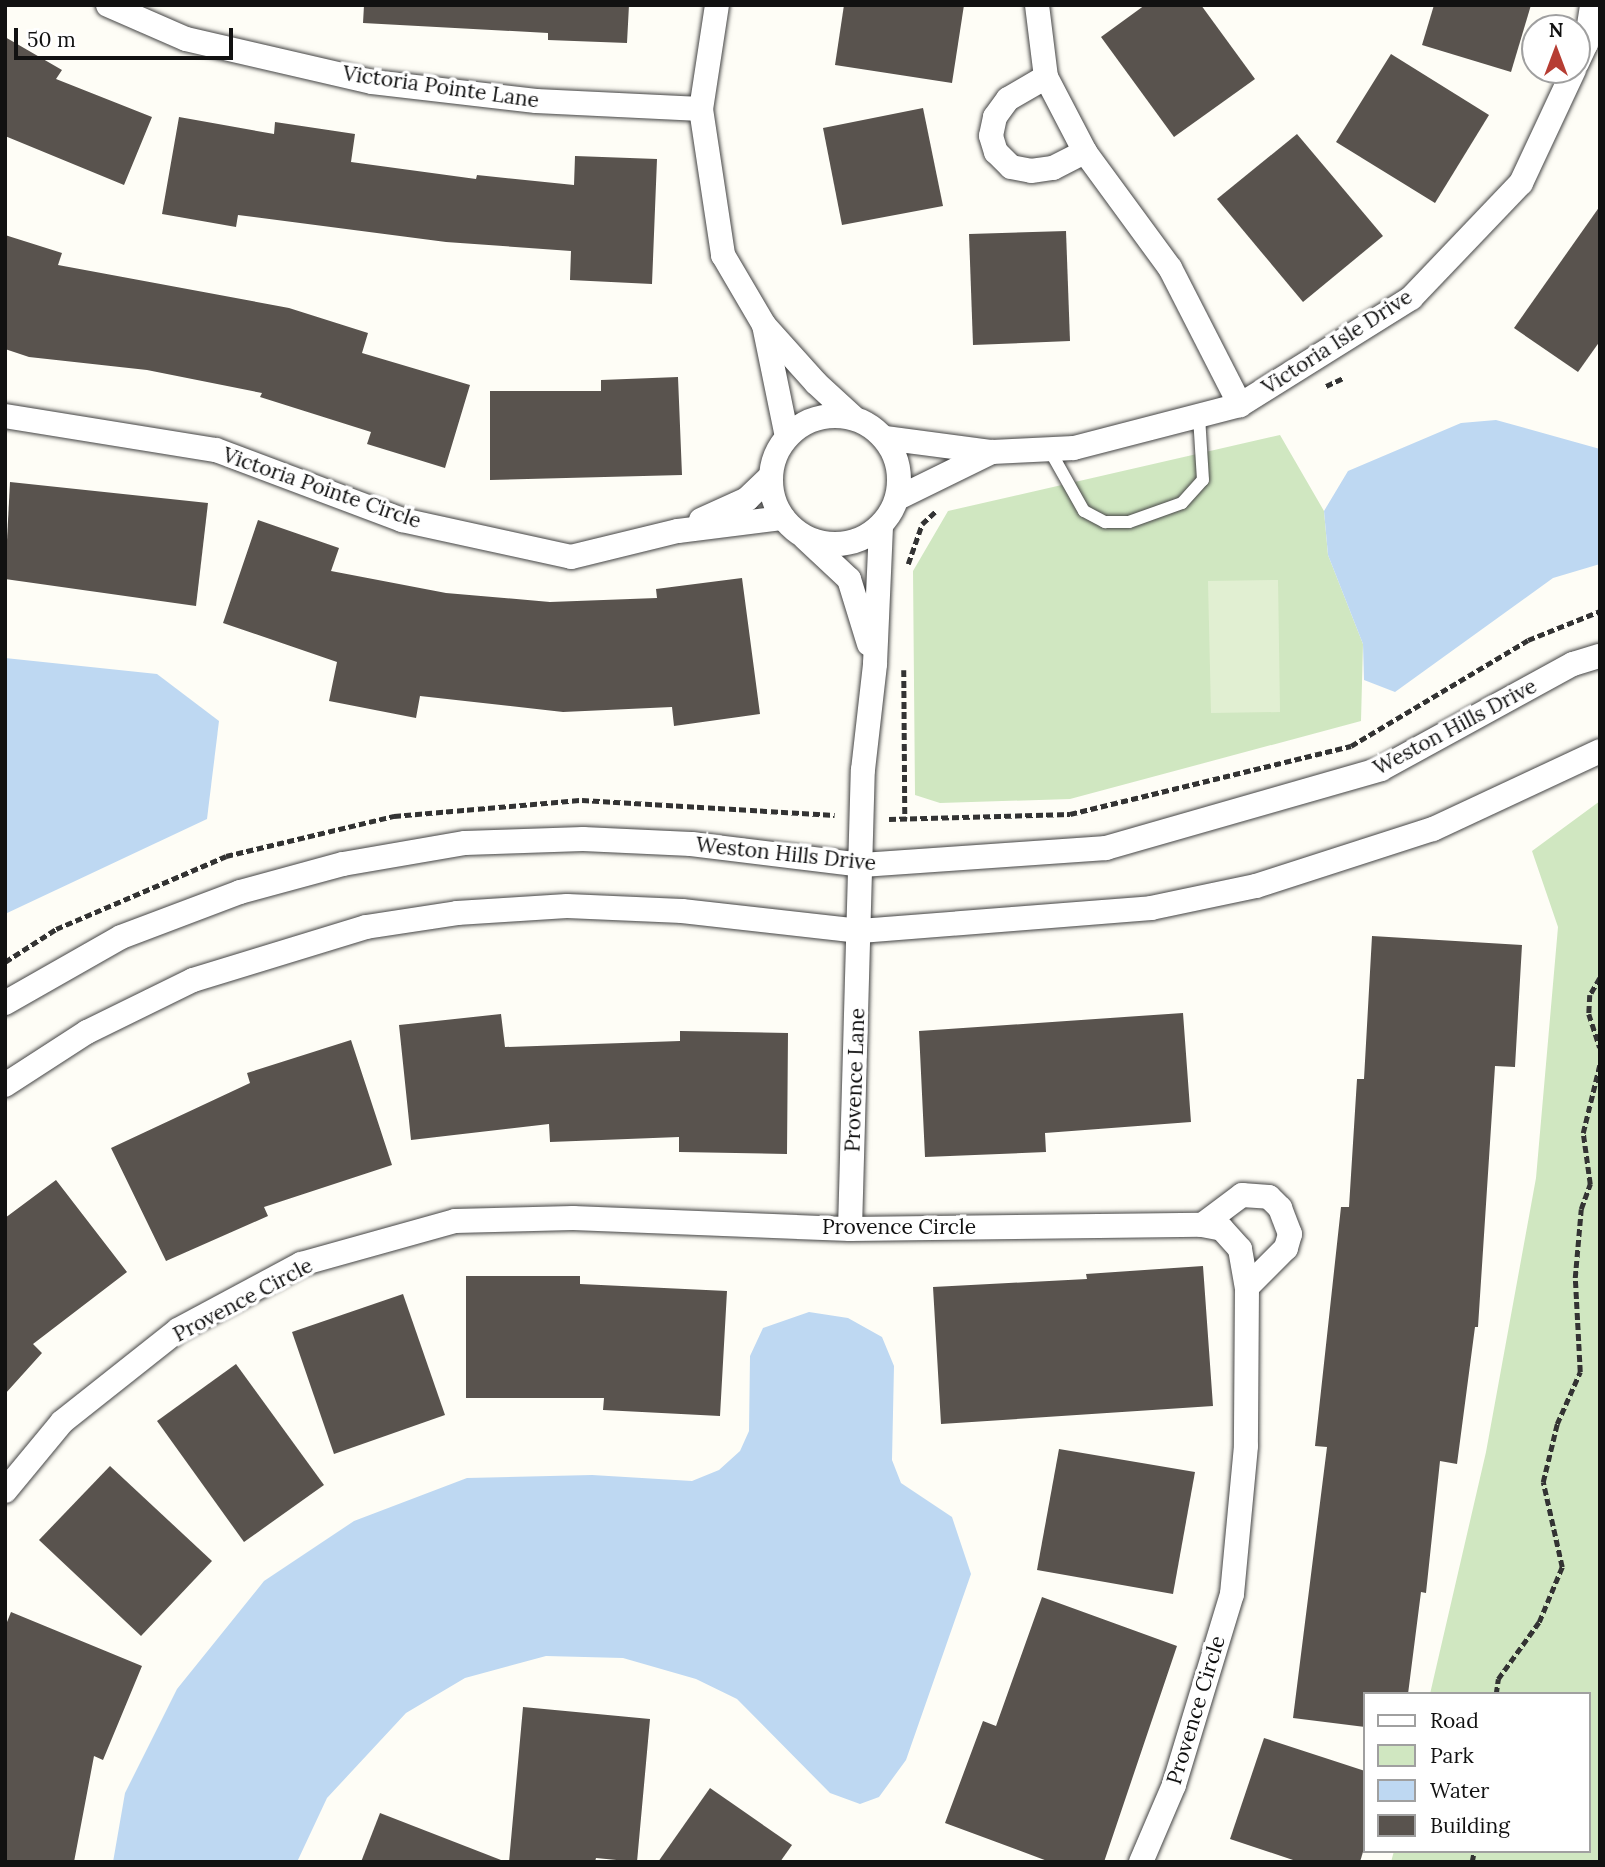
<!DOCTYPE html>
<style>
body{margin:0}
#map{position:relative;width:1605px;height:1867px;overflow:hidden;background:#fefdf6;font-family:Lora,serif}
div>[style]{position:absolute}
[style*='--x']{left:calc(var(--x)*1px);top:calc(var(--y)*1px);width:calc(var(--w)*1px);rotate:calc(var(--a)*1deg)}
.green>*{inset:0;background:#d0e7c1}
.pitch>*{inset:0;background:#e1efd2}
.water>*{inset:0;background:#bed8f2}
.building>*{inset:0;background:#59534e}
.path>*{height:4.5px;margin-top:-2.25px;transform-origin:0;background:repeating-linear-gradient(90deg,#333 0 7px,transparent 0 10.5px)}
.roads{filter:drop-shadow(0 0 2px #444) drop-shadow(0 0 2px #444)}
.lane>*{height:12px;margin:-6px;padding:0 6px;transform-origin:6px;border-radius:6px;background:#fff}
.street>*{height:24px;margin:-12px;padding:0 12px;transform-origin:12px;border-radius:12px;background:#fff}
.street>.ring{margin:-12px;padding:0;box-sizing:content-box;background:none;border:24px solid #fff;border-radius:50%}
span{translate:-50% -50%;white-space:nowrap;text-align:center;line-height:1.15;-webkit-text-stroke:7px #fff;paint-order:stroke}
.street-label{font-size:21px;color:#111}
.frame{position:absolute;inset:0;border:7px solid #111;pointer-events:none}
.legend{position:absolute;left:1363px;top:1692px;width:228px;height:161px;box-sizing:border-box;background:#fff;border:2px solid #a0a0a0;margin:0;padding:9px 12px;list-style:none;font-size:21px;color:#111}
.legend li{display:flex;align-items:center;gap:14px;height:35px}
.legend b{width:35px;border:2px solid #a0a0a0}
.north{position:absolute;left:1521px;top:14px;width:70px;height:70px;box-sizing:border-box;background:#fff;border:2px solid #a0a0a0;border-radius:50%;rotate:0deg;font-size:19px;font-weight:700;line-height:28px;text-align:center;color:#111}
.north::after{content:'';display:block;margin:auto;width:24px;height:32px;background:#b63d33;clip-path:polygon(50% 0,100% 100%,50% 72%,0 100%)}
.scale{position:absolute;left:14px;top:28px;width:219px;height:32px;box-sizing:border-box;border:4px solid #111;border-top:0;padding-left:9px;font-size:21px;line-height:24px;white-space:nowrap;color:#111;-webkit-text-stroke:5px #fff;paint-order:stroke}
</style>
<div id="map">
<div class="green">
<i style="clip-path:polygon(1280px 435px,1324px 511px,1328px 555px,1363px 644px,1361px 721px,1070px 799px,940px 803px,915px 795px,913px 571px,948px 511px)"></i>
<i style="clip-path:polygon(1600px 801px,1600px 1862px,1391px 1862px,1394px 1851px,1589px 1851px,1589px 1694px,1430px 1694px,1486px 1452px,1536px 1178px,1558px 927px,1532px 851px)"></i>
</div>
<div class="pitch">
<i style="clip-path:polygon(1278px 580px,1280px 712px,1211px 713px,1208px 581px)"></i>
</div>
<div class="water">
<i style="clip-path:polygon(1496px 420px,1600px 449px,1600px 564px,1553px 578px,1395px 692px,1364px 680px,1363px 644px,1328px 555px,1324px 511px,1348px 471px,1461px 423px)"></i>
<i style="clip-path:polygon(5px 658px,157px 674px,219px 721px,207px 819px,5px 914px)"></i>
<i style="clip-path:polygon(809px 1312px,848px 1318px,882px 1337px,894px 1366px,892px 1460px,901px 1483px,952px 1517px,971px 1574px,906px 1760px,879px 1797px,860px 1804px,830px 1793px,737px 1699px,696px 1679px,623px 1658px,546px 1656px,465px 1678px,406px 1713px,327px 1798px,297px 1862px,113px 1862px,125px 1793px,177px 1689px,264px 1581px,354px 1521px,467px 1478px,592px 1475px,692px 1481px,719px 1470px,740px 1451px,749px 1431px,750px 1356px,763px 1328px)"></i>
</div>
<div class="building">
<i style="clip-path:polygon(364px 5px,629px 5px,627px 43px,548px 40px,548px 33px,363px 23px)"></i>
<i style="clip-path:polygon(844px 5px,964px 5px,952px 83px,835px 65px)"></i>
<i style="clip-path:polygon(1145px 5px,1201px 5px,1255px 79px,1174px 137px,1101px 37px)"></i>
<i style="clip-path:polygon(1434px 5px,1531px 5px,1511px 72px,1422px 45px)"></i>
<i style="clip-path:polygon(5px 37px,62px 70px,56px 79px,152px 117px,124px 185px,5px 136px)"></i>
<i style="clip-path:polygon(1391px 54px,1489px 115px,1435px 203px,1336px 142px)"></i>
<i style="clip-path:polygon(923px 108px,943px 206px,842px 225px,823px 128px)"></i>
<i style="clip-path:polygon(179px 117px,274px 134px,275px 122px,355px 134px,351px 162px,476px 179px,477px 175px,574px 185px,575px 156px,657px 159px,652px 284px,570px 280px,571px 251px,446px 242px,238px 215px,236px 227px,162px 214px)"></i>
<i style="clip-path:polygon(1297px 134px,1383px 236px,1303px 302px,1217px 199px)"></i>
<i style="clip-path:polygon(1600px 206px,1600px 341px,1578px 372px,1514px 328px)"></i>
<i style="clip-path:polygon(1066px 231px,1070px 341px,973px 345px,969px 234px)"></i>
<i style="clip-path:polygon(5px 235px,62px 253px,58px 265px,289px 308px,368px 333px,362px 353px,470px 385px,445px 468px,367px 444px,371px 432px,260px 397px,262px 393px,147px 370px,29px 357px,5px 349px)"></i>
<i style="clip-path:polygon(678px 377px,682px 475px,490px 480px,490px 391px,601px 391px,601px 380px)"></i>
<i style="clip-path:polygon(10px 482px,208px 503px,196px 606px,5px 579px)"></i>
<i style="clip-path:polygon(258px 520px,339px 548px,331px 571px,446px 593px,550px 602px,657px 598px,656px 589px,742px 578px,760px 714px,674px 726px,672px 707px,563px 712px,420px 696px,416px 718px,329px 701px,337px 662px,223px 623px)"></i>
<i style="clip-path:polygon(1372px 936px,1522px 945px,1515px 1067px,1495px 1066px,1478px 1327px,1475px 1327px,1457px 1464px,1440px 1461px,1426px 1593px,1421px 1592px,1408px 1694px,1365px 1694px,1365px 1727px,1293px 1718px,1327px 1447px,1315px 1446px,1341px 1207px,1349px 1207px,1357px 1079px,1364px 1079px)"></i>
<i style="clip-path:polygon(1183px 1013px,1191px 1122px,1045px 1133px,1046px 1152px,925px 1157px,919px 1031px)"></i>
<i style="clip-path:polygon(501px 1014px,505px 1047px,680px 1041px,680px 1031px,788px 1033px,787px 1154px,679px 1152px,679px 1137px,550px 1142px,549px 1124px,411px 1140px,399px 1025px)"></i>
<i style="clip-path:polygon(351px 1040px,392px 1165px,264px 1207px,268px 1216px,166px 1261px,111px 1148px,250px 1083px,247px 1073px)"></i>
<i style="clip-path:polygon(56px 1180px,127px 1272px,33px 1344px,42px 1353px,5px 1394px,5px 1218px)"></i>
<i style="clip-path:polygon(1203px 1266px,1213px 1406px,941px 1424px,933px 1287px,1087px 1279px,1086px 1274px)"></i>
<i style="clip-path:polygon(466px 1276px,580px 1276px,580px 1284px,727px 1291px,720px 1416px,603px 1410px,604px 1398px,466px 1398px)"></i>
<i style="clip-path:polygon(403px 1294px,445px 1415px,334px 1454px,292px 1332px)"></i>
<i style="clip-path:polygon(236px 1364px,324px 1485px,244px 1542px,157px 1421px)"></i>
<i style="clip-path:polygon(1059px 1449px,1195px 1472px,1173px 1594px,1037px 1570px)"></i>
<i style="clip-path:polygon(110px 1466px,212px 1561px,141px 1636px,39px 1540px)"></i>
<i style="clip-path:polygon(1042px 1597px,1177px 1646px,1104px 1862px,1050px 1862px,945px 1823px,983px 1721px,996px 1726px)"></i>
<i style="clip-path:polygon(11px 1612px,142px 1666px,103px 1760px,94px 1756px,74px 1862px,5px 1862px,5px 1627px)"></i>
<i style="clip-path:polygon(523px 1707px,650px 1719px,637px 1862px,596px 1858px,595px 1862px,509px 1862px)"></i>
<i style="clip-path:polygon(1264px 1738px,1365px 1771px,1365px 1845px,1360px 1862px,1299px 1862px,1230px 1839px)"></i>
<i style="clip-path:polygon(710px 1788px,792px 1845px,780px 1862px,658px 1862px)"></i>
<i style="clip-path:polygon(380px 1813px,501px 1860px,500px 1862px,361px 1862px)"></i>
</div>
<div class="path">
<i style="--x:1326;--y:386;--w:19;--a:-25"></i>
<i style="--x:908;--y:564;--w:42;--a:-70.7"></i>
<i style="--x:922;--y:524;--w:19;--a:-43"></i>
<i style="--x:904;--y:670;--w:149;--a:89.6"></i>
<i style="--x:889;--y:819;--w:181;--a:-1.6"></i>
<i style="--x:1070;--y:814;--w:289;--a:-13.6"></i>
<i style="--x:1351;--y:746;--w:206;--a:-30.9"></i>
<i style="--x:1528;--y:640;--w:78;--a:-21.9"></i>
<i style="--x:5;--y:962;--w:61;--a:-32.9"></i>
<i style="--x:56;--y:929;--w:185;--a:-23.2"></i>
<i style="--x:226;--y:856;--w:173;--a:-13.4"></i>
<i style="--x:394;--y:816;--w:189;--a:-4.9"></i>
<i style="--x:582;--y:800;--w:253;--a:3.4"></i>
<i style="--x:1600;--y:978;--w:20;--a:120"></i>
<i style="--x:1590;--y:995;--w:19;--a:93"></i>
<i style="--x:1589;--y:1014;--w:35;--a:72"></i>
<i style="--x:1496;--y:1694;--w:15;--a:-82"></i>
<i style="--x:1498;--y:1679;--w:70;--a:-54.3"></i>
<i style="--x:1539;--y:1622;--w:60;--a:-67.3"></i>
<i style="--x:1562;--y:1567;--w:87;--a:-102.6"></i>
<i style="--x:1543;--y:1482;--w:60;--a:-76.4"></i>
<i style="--x:1557;--y:1424;--w:57;--a:-66.1"></i>
<i style="--x:1580;--y:1372;--w:94;--a:-93"></i>
<i style="--x:1575;--y:1278;--w:69;--a:-85"></i>
<i style="--x:1581;--y:1209;--w:27;--a:-70"></i>
<i style="--x:1590;--y:1184;--w:51;--a:-97.8"></i>
<i style="--x:1583;--y:1133;--w:72;--a:-76.3"></i>
<i style="--x:1472;--y:1862;--w:11;--a:-80"></i>
</div>
<div class="roads">
<div class="lane">
<i style="--x:1049;--y:449;--w:71;--a:60.6"></i>
<i style="--x:1084;--y:511;--w:24;--a:28"></i>
<i style="--x:1105;--y:522;--w:24;--a:0"></i>
<i style="--x:1129;--y:522;--w:56;--a:-19.7"></i>
<i style="--x:1182;--y:503;--w:31;--a:-48"></i>
<i style="--x:1203;--y:480;--w:64;--a:-93.6"></i>
</div>
<div class="street">
<i style="--x:108;--y:5;--w:85;--a:23.6"></i>
<i style="--x:186;--y:39;--w:191;--a:13"></i>
<i style="--x:372;--y:82;--w:165;--a:6.6"></i>
<i style="--x:536;--y:101;--w:165;--a:2.8"></i>
<i style="--x:717;--y:5;--w:105;--a:98.7"></i>
<i style="--x:701;--y:109;--w:148;--a:81.4"></i>
<i style="--x:723;--y:255;--w:81;--a:59.6"></i>
<i style="--x:764;--y:325;--w:78;--a:48.1"></i>
<i style="--x:816;--y:383;--w:50;--a:42.6"></i>
<i style="--x:1037;--y:5;--w:73;--a:82.9"></i>
<i style="--x:1046;--y:77;--w:85;--a:62.5"></i>
<i style="--x:1085;--y:152;--w:144;--a:53.8"></i>
<i style="--x:1170;--y:268;--w:154;--a:62.9"></i>
<i style="--x:1577;--y:63;--w:21;--a:-65"></i>
<i style="--x:1586;--y:44;--w:39;--a:-81"></i>
<i style="--x:1046;--y:77;--w:44;--a:149.9"></i>
<i style="--x:1008;--y:99;--w:22;--a:126"></i>
<i style="--x:995;--y:117;--w:19;--a:102"></i>
<i style="--x:991;--y:136;--w:17;--a:73"></i>
<i style="--x:996;--y:152;--w:21;--a:45"></i>
<i style="--x:1011;--y:167;--w:20;--a:11"></i>
<i style="--x:1031;--y:171;--w:22;--a:-8"></i>
<i style="--x:1053;--y:168;--w:36;--a:-27"></i>
<i style="--x:764;--y:325;--w:114;--a:78.4"></i>
<i style="--x:5;--y:416;--w:214;--a:9.2"></i>
<i style="--x:216;--y:450;--w:199;--a:20.6"></i>
<i style="--x:402;--y:520;--w:173;--a:12.3"></i>
<i style="--x:571;--y:557;--w:110;--a:-13.7"></i>
<i style="--x:678;--y:531;--w:106;--a:-7.1"></i>
<i class="ring" style="left:771px;top:416px;width:104px;height:104px"></i>
<i style="--x:885;--y:438;--w:108;--a:7.5"></i>
<i style="--x:992;--y:452;--w:82;--a:-2.8"></i>
<i style="--x:1074;--y:448;--w:171;--a:-14.5"></i>
<i style="--x:1240;--y:405;--w:202;--a:-32"></i>
<i style="--x:1411;--y:298;--w:159;--a:-46.3"></i>
<i style="--x:1521;--y:183;--w:125;--a:-64.9"></i>
<i style="--x:898;--y:498;--w:105;--a:-26.1"></i>
<i style="--x:701;--y:520;--w:51;--a:-24.5"></i>
<i style="--x:747;--y:499;--w:32;--a:-44"></i>
<i style="--x:805;--y:538;--w:60;--a:43"></i>
<i style="--x:849;--y:579;--w:68;--a:72.9"></i>
<i style="--x:5;--y:1003;--w:133;--a:-29.6"></i>
<i style="--x:121;--y:937;--w:127;--a:-20.7"></i>
<i style="--x:240;--y:892;--w:107;--a:-15.2"></i>
<i style="--x:343;--y:864;--w:124;--a:-9.8"></i>
<i style="--x:465;--y:843;--w:118;--a:-1.9"></i>
<i style="--x:583;--y:839;--w:108;--a:2.7"></i>
<i style="--x:691;--y:844;--w:172;--a:7"></i>
<i style="--x:862;--y:865;--w:245;--a:-4"></i>
<i style="--x:1106;--y:848;--w:286;--a:-16"></i>
<i style="--x:1381;--y:769;--w:219;--a:-28.7"></i>
<i style="--x:1573;--y:664;--w:28;--a:-17"></i>
<i style="--x:5;--y:1085;--w:98;--a:-32.9"></i>
<i style="--x:87;--y:1032;--w:118;--a:-26.1"></i>
<i style="--x:193;--y:980;--w:181;--a:-17"></i>
<i style="--x:366;--y:927;--w:92;--a:-8.7"></i>
<i style="--x:457;--y:913;--w:110;--a:-3.6"></i>
<i style="--x:567;--y:906;--w:115;--a:2.5"></i>
<i style="--x:682;--y:911;--w:179;--a:6.4"></i>
<i style="--x:860;--y:931;--w:292;--a:-4.5"></i>
<i style="--x:1151;--y:908;--w:107;--a:-11.8"></i>
<i style="--x:1256;--y:886;--w:186;--a:-17.9"></i>
<i style="--x:1433;--y:829;--w:184;--a:-25"></i>
<i style="--x:1202;--y:1225;--w:50;--a:-36.9"></i>
<i style="--x:1242;--y:1195;--w:27;--a:4"></i>
<i style="--x:1269;--y:1197;--w:16;--a:45"></i>
<i style="--x:1280;--y:1208;--w:28;--a:69"></i>
<i style="--x:1290;--y:1234;--w:15;--a:106"></i>
<i style="--x:1286;--y:1248;--w:55;--a:135"></i>
<i style="--x:850;--y:1229;--w:459;--a:-88.4"></i>
<i style="--x:863;--y:770;--w:107;--a:-83.5"></i>
<i style="--x:875;--y:664;--w:138;--a:-87.5"></i>
<i style="--x:5;--y:1491;--w:89;--a:-50.4"></i>
<i style="--x:62;--y:1422;--w:148;--a:-38.4"></i>
<i style="--x:178;--y:1330;--w:140;--a:-28.2"></i>
<i style="--x:301;--y:1264;--w:160;--a:-15.6"></i>
<i style="--x:455;--y:1221;--w:118;--a:-1.5"></i>
<i style="--x:573;--y:1218;--w:277;--a:2.3"></i>
<i style="--x:850;--y:1229;--w:352;--a:-0.7"></i>
<i style="--x:1202;--y:1225;--w:20;--a:11"></i>
<i style="--x:1222;--y:1229;--w:27;--a:48"></i>
<i style="--x:1240;--y:1249;--w:39;--a:80"></i>
<i style="--x:1247;--y:1287;--w:159;--a:90.4"></i>
<i style="--x:1246;--y:1446;--w:149;--a:95.4"></i>
<i style="--x:1232;--y:1594;--w:200;--a:106.9"></i>
<i style="--x:1174;--y:1785;--w:84;--a:113.2"></i>
</div>
</div>
<div class="street-label">
<span style="left:441px;top:87px;rotate:8deg">Victoria Pointe Lane</span>
<span style="left:1337px;top:342px;rotate:-33deg">Victoria Isle Drive</span>
<span style="left:322px;top:488px;rotate:19deg">Victoria Pointe Circle</span>
<span style="left:1455px;top:727px;rotate:-28deg">Weston Hills Drive</span>
<span style="left:786px;top:854px;rotate:6deg">Weston Hills Drive</span>
<span style="left:855px;top:1080px;rotate:-88deg">Provence Lane</span>
<span style="left:899px;top:1227px">Provence Circle</span>
<span style="left:243px;top:1300px;rotate:-28deg">Provence Circle</span>
<span style="left:1196px;top:1710px;rotate:-73deg">Provence Circle</span>
</div>
<div class="frame"></div>
<ul class="legend">
<li><b style="height:9px;background:#fff"></b>Road</li>
<li><b style="height:19px;background:#d0e7c1"></b>Park</li>
<li><b style="height:19px;background:#bed8f2"></b>Water</li>
<li><b style="height:19px;background:#59534e"></b>Building</li>
</ul>
<div class="north">N</div>
<div class="scale">50 m</div>
</div>
